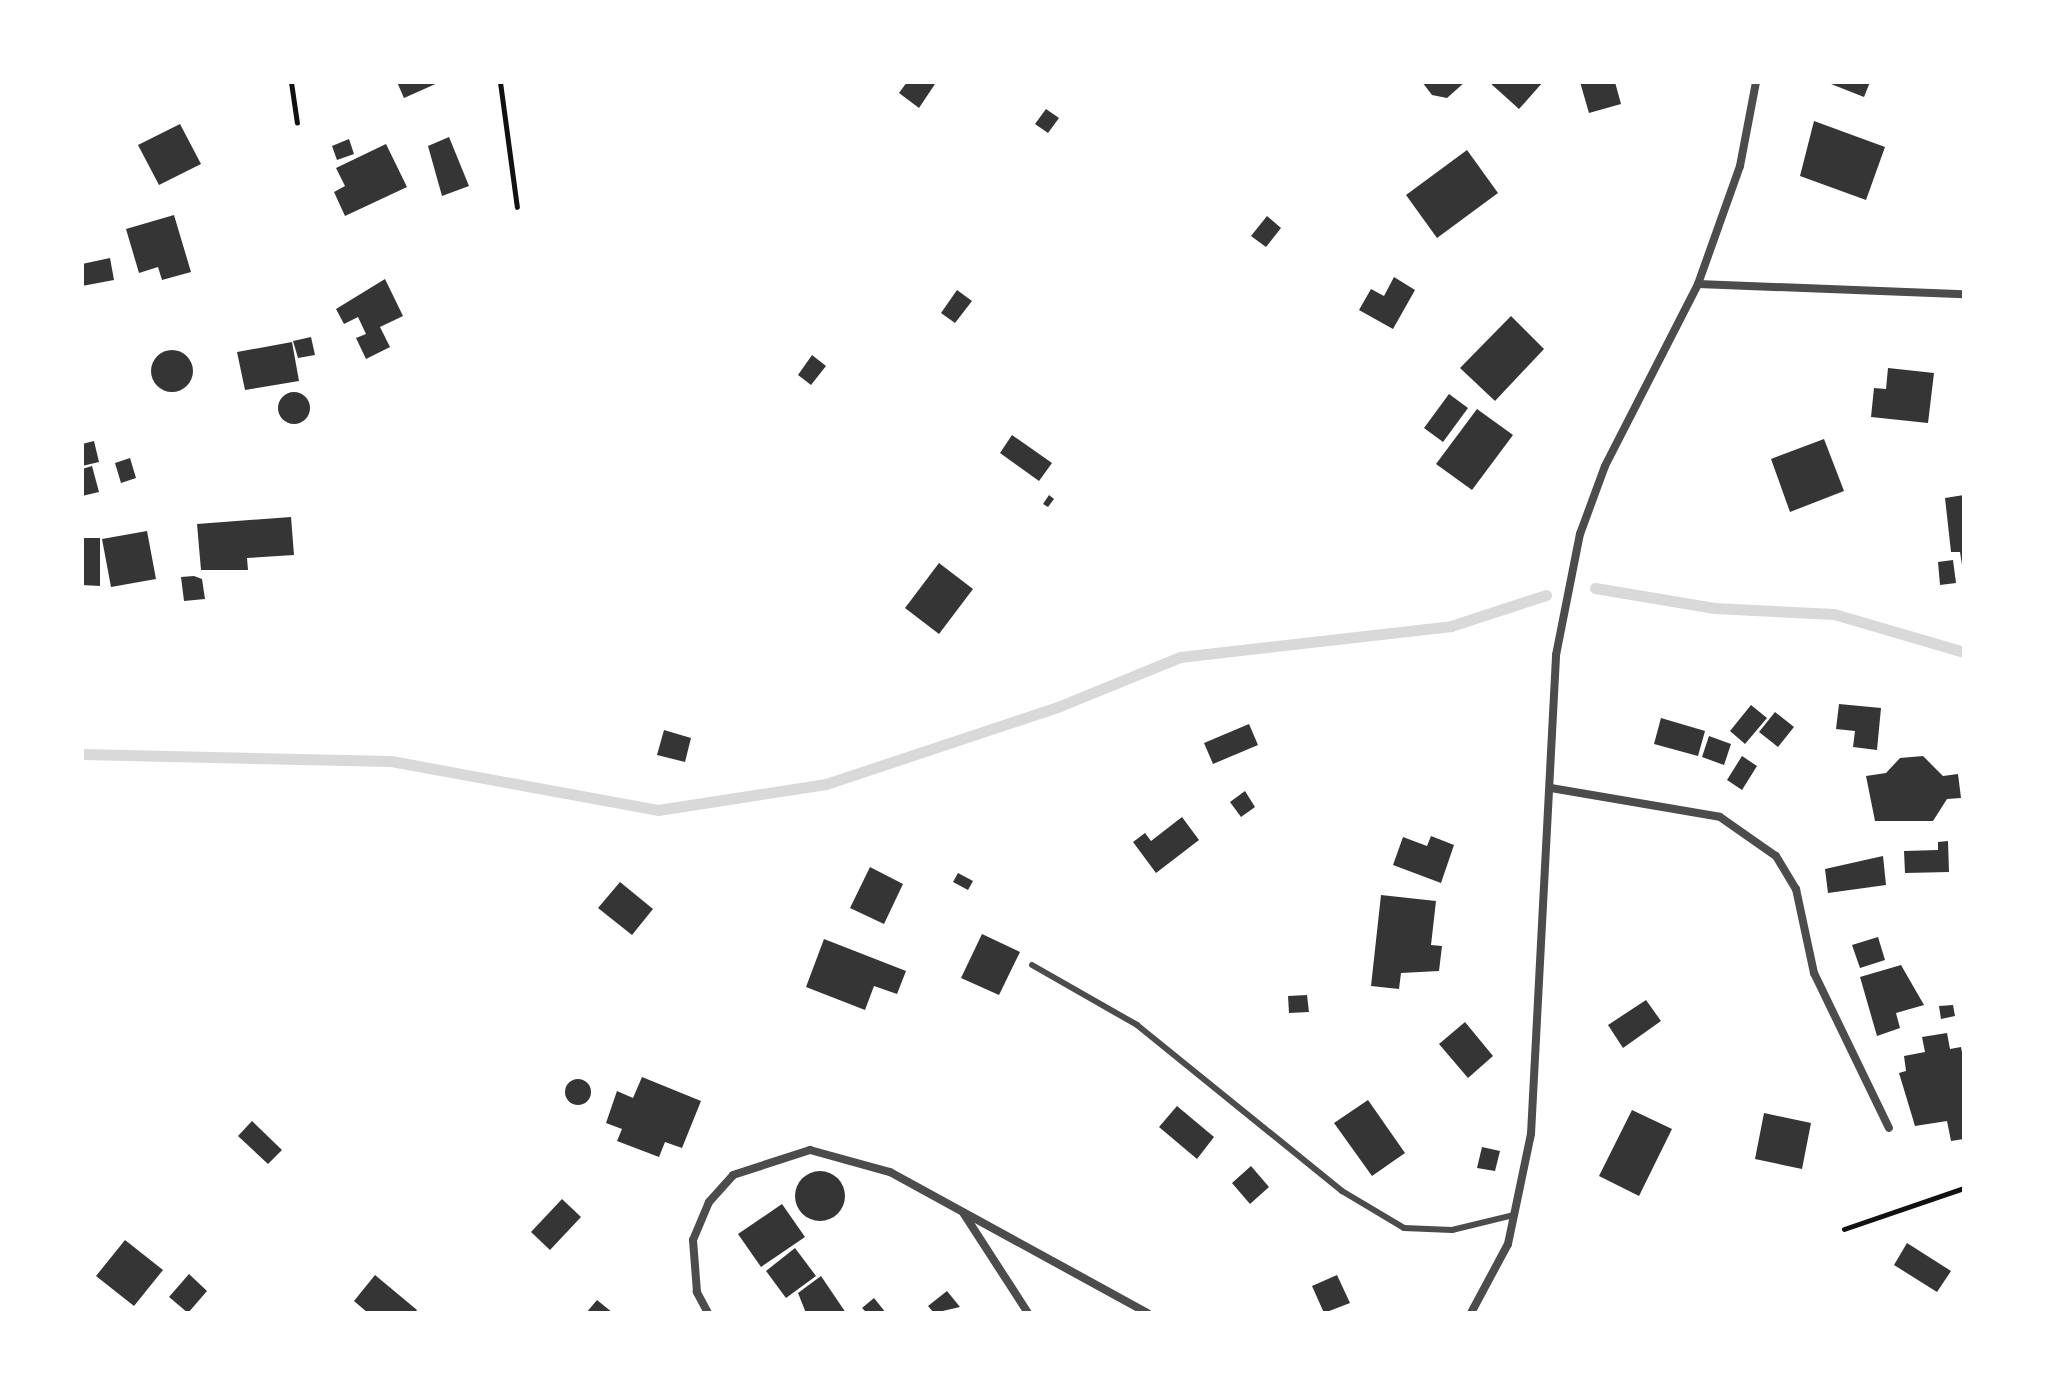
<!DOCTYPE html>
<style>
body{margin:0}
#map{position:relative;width:2046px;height:1395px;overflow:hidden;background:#fff;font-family:"Nunito Sans",sans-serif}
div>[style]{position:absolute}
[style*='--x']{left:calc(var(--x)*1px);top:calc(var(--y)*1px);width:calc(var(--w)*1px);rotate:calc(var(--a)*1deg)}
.stream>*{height:11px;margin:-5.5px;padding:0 5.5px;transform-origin:5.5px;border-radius:5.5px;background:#d9d9d9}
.building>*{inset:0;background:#353535}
.round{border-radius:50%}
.path>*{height:5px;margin:-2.5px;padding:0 2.5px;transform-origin:2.5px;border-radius:2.5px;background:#111}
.service>*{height:6px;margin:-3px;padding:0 3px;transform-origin:3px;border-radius:3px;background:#4c4c4c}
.minor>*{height:8px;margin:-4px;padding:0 4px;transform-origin:4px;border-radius:4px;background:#4c4c4c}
span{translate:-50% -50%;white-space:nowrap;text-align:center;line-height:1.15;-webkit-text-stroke:8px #fff;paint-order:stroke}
.frame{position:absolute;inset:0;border:84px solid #fff;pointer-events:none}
</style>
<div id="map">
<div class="stream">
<i style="--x:1595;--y:588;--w:121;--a:9.5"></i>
<i style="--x:1714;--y:608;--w:120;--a:2.9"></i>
<i style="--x:1834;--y:614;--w:135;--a:16.3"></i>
<i style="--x:82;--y:754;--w:309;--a:1.3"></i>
<i style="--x:391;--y:761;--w:271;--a:10.4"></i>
<i style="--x:658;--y:810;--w:170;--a:-8.8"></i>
<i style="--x:826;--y:784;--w:247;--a:-18.4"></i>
<i style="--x:1060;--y:706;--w:130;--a:-22.2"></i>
<i style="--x:1180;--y:657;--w:273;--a:-6.5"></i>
<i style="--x:1451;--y:626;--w:100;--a:-18.1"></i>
</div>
<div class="building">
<i style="clip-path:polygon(397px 82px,440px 82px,404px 98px)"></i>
<i style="clip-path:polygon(907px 82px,932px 82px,935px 84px,919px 108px,899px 93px)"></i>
<i style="clip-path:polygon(1422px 82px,1465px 82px,1447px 98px,1432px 95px)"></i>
<i style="clip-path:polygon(1489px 82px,1543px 82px,1519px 109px)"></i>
<i style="clip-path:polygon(1580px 82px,1615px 82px,1621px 104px,1589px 113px)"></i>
<i style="clip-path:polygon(1826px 82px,1870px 82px,1864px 97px)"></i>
<i style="clip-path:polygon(1046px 109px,1059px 118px,1048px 133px,1035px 124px)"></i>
<i style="clip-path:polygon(1814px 121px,1885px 147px,1866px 200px,1800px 176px)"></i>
<i style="clip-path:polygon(180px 124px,201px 164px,159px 185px,138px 145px)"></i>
<i style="clip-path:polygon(449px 137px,469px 186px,442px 196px,428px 146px)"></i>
<i style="clip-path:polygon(349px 139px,354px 154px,337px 160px,332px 146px)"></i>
<i style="clip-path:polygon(386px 144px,407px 187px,345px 216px,334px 192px,345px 186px,336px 168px)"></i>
<i style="clip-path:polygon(1467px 150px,1498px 193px,1437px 238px,1406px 195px)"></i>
<i style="clip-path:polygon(174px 215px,191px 272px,162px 280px,158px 267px,139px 273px,126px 229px)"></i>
<i style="clip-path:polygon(1267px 216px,1281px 228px,1266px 247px,1251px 236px)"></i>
<i style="clip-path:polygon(110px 258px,114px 280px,82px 286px,82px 264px)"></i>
<i style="clip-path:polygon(1394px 277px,1415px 290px,1393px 329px,1359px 310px,1371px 289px,1384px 296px)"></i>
<i style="clip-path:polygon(385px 279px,403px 316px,380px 327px,390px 347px,366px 359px,356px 338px,366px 334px,358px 317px,344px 324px,336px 309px)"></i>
<i style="clip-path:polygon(957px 290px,972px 301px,955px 323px,941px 313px)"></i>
<i style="clip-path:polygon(1511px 316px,1544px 349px,1495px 401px,1460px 368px)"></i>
<i style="clip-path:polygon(311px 337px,315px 355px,298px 358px,293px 341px)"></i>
<i style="clip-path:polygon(292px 342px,299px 381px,245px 390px,237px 352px)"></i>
<i class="round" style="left:151px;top:350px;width:42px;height:42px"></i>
<i style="clip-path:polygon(812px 355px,826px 366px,811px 385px,798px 375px)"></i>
<i style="clip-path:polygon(1888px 368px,1934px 373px,1928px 423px,1871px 417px,1874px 388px,1886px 389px)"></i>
<i class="round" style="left:278px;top:392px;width:32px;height:32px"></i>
<i style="clip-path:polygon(1449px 394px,1468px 408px,1443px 442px,1424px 428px)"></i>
<i style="clip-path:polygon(1477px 409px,1513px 435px,1472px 490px,1436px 464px)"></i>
<i style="clip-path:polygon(1012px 435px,1052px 463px,1039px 481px,1000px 453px)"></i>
<i style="clip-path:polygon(1824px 439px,1844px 491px,1790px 512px,1771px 459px)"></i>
<i style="clip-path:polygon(94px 441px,99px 462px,82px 466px,82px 444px)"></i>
<i style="clip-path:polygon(130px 458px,136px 478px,121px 483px,115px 463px)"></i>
<i style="clip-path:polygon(92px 466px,99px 492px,82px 496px,82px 469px)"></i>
<i style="clip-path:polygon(1049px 495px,1054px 499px,1048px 507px,1043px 504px)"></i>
<i style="clip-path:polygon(1964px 495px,1964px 564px,1962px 565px,1960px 552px,1951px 552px,1945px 498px)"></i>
<i style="clip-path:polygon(291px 517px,294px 555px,247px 558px,248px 570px,201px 570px,197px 524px)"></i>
<i style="clip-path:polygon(147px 531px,156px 579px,111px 587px,102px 539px)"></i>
<i style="clip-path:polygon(82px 538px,100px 538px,100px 586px,82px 585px)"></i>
<i style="clip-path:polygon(1953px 560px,1956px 583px,1940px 585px,1938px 562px)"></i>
<i style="clip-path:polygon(939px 563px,973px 589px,939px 634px,905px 608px)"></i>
<i style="clip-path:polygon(194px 576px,202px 579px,205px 599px,184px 601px,181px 577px)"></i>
<i style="clip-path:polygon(1839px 704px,1881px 708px,1877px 750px,1853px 747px,1855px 731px,1836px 729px)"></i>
<i style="clip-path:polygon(1751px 705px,1767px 718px,1745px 744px,1730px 731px)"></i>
<i style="clip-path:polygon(1775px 712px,1794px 727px,1778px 747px,1759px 732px)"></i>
<i style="clip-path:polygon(1661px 718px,1705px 731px,1698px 756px,1654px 744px)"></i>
<i style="clip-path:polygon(1249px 724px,1258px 745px,1213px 764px,1204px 743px)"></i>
<i style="clip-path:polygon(664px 730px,691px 738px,685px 762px,657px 755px)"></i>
<i style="clip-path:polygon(1709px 736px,1731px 744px,1724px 765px,1702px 757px)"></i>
<i style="clip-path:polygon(1742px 756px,1757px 766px,1742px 790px,1727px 780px)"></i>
<i style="clip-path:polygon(1923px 756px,1943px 776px,1958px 774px,1961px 798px,1947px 799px,1933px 821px,1875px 821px,1866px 776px,1886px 773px,1900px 758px)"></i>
<i style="clip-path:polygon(1245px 791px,1255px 807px,1241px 817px,1230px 802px)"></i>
<i style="clip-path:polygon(1182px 817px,1199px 840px,1156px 873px,1133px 842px,1145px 833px,1151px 841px)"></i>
<i style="clip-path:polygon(1431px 836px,1454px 845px,1441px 883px,1393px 865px,1403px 837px,1427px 846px)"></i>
<i style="clip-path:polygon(1948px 841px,1949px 872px,1905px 873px,1904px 851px,1938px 850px,1938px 842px)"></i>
<i style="clip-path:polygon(1883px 856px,1886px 885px,1828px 893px,1825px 869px)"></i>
<i style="clip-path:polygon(870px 867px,903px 884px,884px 924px,850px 908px)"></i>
<i style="clip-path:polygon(958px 873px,973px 881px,968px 890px,953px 882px)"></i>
<i style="clip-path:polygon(620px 882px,653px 909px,632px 935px,598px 908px)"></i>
<i style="clip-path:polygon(1381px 895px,1436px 901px,1431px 945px,1442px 946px,1439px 971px,1401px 973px,1399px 989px,1371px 986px)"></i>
<i style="clip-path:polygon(982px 934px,1020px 952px,999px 995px,961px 978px)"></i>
<i style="clip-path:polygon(1878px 937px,1885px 960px,1860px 968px,1852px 945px)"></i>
<i style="clip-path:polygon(824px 939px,906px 971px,897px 994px,874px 986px,865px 1010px,806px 987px)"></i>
<i style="clip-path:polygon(1901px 965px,1924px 1005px,1896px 1013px,1900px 1028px,1877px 1036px,1860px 977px)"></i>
<i style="clip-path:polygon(1307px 995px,1309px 1012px,1289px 1013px,1288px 996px)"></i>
<i style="clip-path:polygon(1646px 1000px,1661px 1021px,1623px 1048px,1608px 1025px)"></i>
<i style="clip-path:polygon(1953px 1005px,1955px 1016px,1941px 1019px,1939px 1006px)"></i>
<i style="clip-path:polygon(1465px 1022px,1493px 1056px,1468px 1078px,1439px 1044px)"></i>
<i style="clip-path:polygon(1947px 1033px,1950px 1049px,1961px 1047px,1964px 1063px,1964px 1139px,1951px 1141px,1947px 1121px,1915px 1126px,1899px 1073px,1906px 1071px,1904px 1056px,1925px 1052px,1922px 1037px)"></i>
<i style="clip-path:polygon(642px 1077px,701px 1101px,682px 1148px,665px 1142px,659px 1157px,617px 1141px,622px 1129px,606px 1123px,617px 1091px,633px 1098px)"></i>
<i class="round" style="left:565px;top:1079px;width:26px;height:26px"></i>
<i style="clip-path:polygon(1368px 1100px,1405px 1153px,1372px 1176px,1334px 1123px)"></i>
<i style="clip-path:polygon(1177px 1106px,1214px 1137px,1197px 1159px,1159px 1127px)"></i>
<i style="clip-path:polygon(1632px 1110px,1672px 1129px,1639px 1196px,1599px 1176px)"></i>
<i style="clip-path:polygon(1764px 1113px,1811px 1123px,1802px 1169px,1755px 1159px)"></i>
<i style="clip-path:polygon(252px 1121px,282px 1150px,268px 1164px,238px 1136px)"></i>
<i style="clip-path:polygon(1482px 1147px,1500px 1151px,1495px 1171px,1477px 1168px)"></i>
<i style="clip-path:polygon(1251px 1166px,1269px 1187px,1250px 1204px,1232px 1183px)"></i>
<i class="round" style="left:795px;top:1171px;width:50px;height:50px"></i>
<i style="clip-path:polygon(562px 1199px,581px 1217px,550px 1250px,531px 1232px)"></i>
<i style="clip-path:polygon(782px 1204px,805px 1237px,761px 1267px,738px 1234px)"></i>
<i style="clip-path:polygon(125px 1240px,163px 1270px,134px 1306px,96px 1276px)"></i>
<i style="clip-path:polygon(1907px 1243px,1951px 1271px,1937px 1292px,1894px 1265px)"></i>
<i style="clip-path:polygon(795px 1248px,816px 1276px,786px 1298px,766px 1271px)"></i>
<i style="clip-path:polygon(189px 1274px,207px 1291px,188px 1313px,169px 1297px)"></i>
<i style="clip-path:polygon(375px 1275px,417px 1310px,415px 1313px,368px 1313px,354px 1301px)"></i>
<i style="clip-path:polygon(1337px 1275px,1350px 1303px,1324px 1313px,1312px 1286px)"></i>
<i style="clip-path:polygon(821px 1276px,846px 1313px,806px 1313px,798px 1293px)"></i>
<i style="clip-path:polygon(947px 1291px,960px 1307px,934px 1313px,928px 1306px)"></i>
<i style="clip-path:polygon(874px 1298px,886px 1313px,867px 1313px,862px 1308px)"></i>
<i style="clip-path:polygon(597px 1300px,613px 1313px,586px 1313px)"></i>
</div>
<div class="path">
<i style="--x:291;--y:82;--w:41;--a:81.7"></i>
<i style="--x:500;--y:82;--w:126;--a:82.3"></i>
<i style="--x:1844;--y:1229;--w:127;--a:-18.9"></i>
</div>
<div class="service">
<i style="--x:1032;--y:965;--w:121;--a:29.7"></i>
<i style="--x:1137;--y:1025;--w:264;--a:39"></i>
<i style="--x:1342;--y:1191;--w:72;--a:30.8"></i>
<i style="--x:1404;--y:1228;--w:48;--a:2.4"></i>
<i style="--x:1452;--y:1230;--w:64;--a:-13.6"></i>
</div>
<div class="minor">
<i style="--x:1698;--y:284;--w:266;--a:2.2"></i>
<i style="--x:1551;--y:788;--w:171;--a:9.7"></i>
<i style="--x:1720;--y:817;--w:68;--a:34.9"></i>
<i style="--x:1776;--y:856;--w:39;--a:59"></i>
<i style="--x:1796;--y:889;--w:86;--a:77.9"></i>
<i style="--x:1814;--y:973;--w:172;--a:64.2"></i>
<i style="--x:964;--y:1214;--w:118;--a:57.1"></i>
<i style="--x:708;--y:1313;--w:24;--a:-118"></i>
<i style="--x:697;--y:1292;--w:52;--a:-94.4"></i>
<i style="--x:693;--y:1240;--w:41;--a:-67.2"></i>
<i style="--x:709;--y:1202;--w:36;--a:-48"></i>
<i style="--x:733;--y:1175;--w:81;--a:-18"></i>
<i style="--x:810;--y:1150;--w:83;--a:15.4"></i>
<i style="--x:890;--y:1172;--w:294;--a:28.7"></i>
<i style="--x:1471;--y:1313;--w:78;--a:-61.8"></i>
<i style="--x:1508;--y:1244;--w:112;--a:-78.2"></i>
<i style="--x:1531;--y:1134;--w:480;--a:-87"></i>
<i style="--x:1556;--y:655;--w:123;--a:-78.8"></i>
<i style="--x:1580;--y:534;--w:72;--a:-69.8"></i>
<i style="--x:1605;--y:466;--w:204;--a:-62.9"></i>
<i style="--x:1698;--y:284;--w:125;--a:-70.4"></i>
<i style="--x:1740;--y:166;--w:86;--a:-79.2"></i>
</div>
<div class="frame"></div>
</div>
